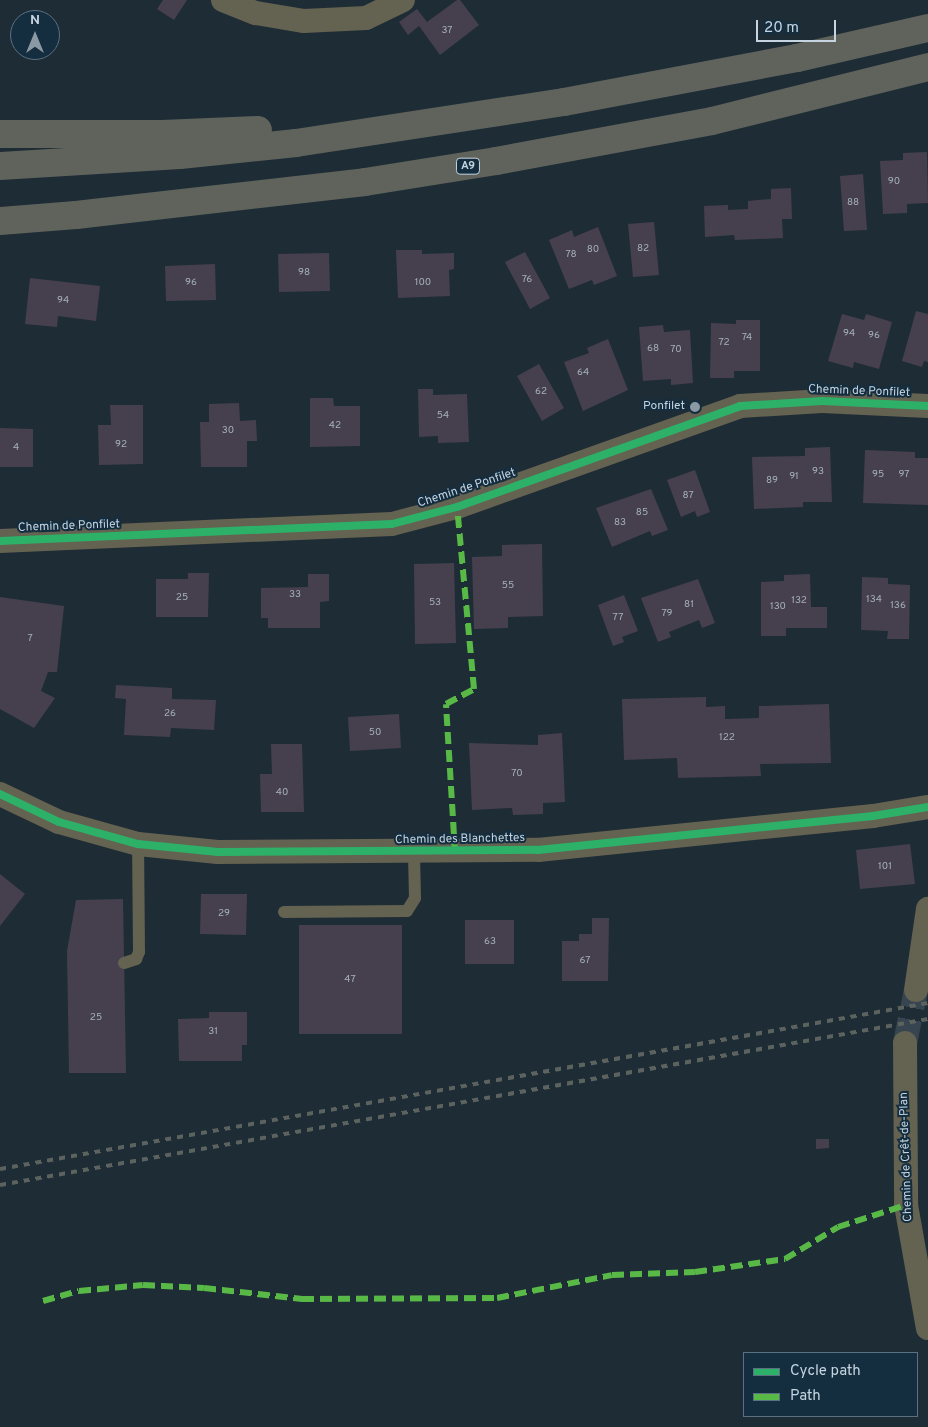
<!DOCTYPE html>
<meta charset="utf-8">
<style>
body{margin:0}
#map{position:relative;width:928px;height:1427px;overflow:hidden;background:#1e2c36;font-family:Overpass,sans-serif}
div>[style]{position:absolute}
[style*='--x']{left:calc(var(--x)*1px);top:calc(var(--y)*1px);width:calc(var(--w)*1px);rotate:calc(var(--a)*1deg)}
.building>*{inset:0;background:#46404e}
.minor-tunnel>*{height:24px;margin-top:-12px;transform-origin:0;background:repeating-linear-gradient(90deg,#374550 0 24px,transparent 0 36px)}
.service>*{height:12px;margin:-6px;padding:0 6px;transform-origin:6px;border-radius:6px;background:#646250}
.minor>*{height:24px;margin:-12px;padding:0 12px;transform-origin:12px;border-radius:12px;background:#646250}
.motorway>*{height:28px;margin:-14px;padding:0 14px;transform-origin:14px;border-radius:14px;background:#5f635b}
.rail>*{height:4px;margin-top:-2px;transform-origin:0;background:repeating-linear-gradient(90deg,#5c625e 0 6px,transparent 0 12px)}
.quiet>*{height:6px;margin-top:-3px;transform-origin:0;background:repeating-linear-gradient(90deg,#58b947 0 12px,transparent 0 18px)}
.cycleway>*{height:8px;margin:-4px;padding:0 4px;transform-origin:4px;border-radius:4px;background:#2db169}
.dots>*{width:14px;height:14px;translate:-50% -50%;box-sizing:border-box;border:2px solid #142e40;border-radius:50%}
span{translate:-50% -50%;white-space:nowrap;text-align:center;line-height:1.15;-webkit-text-stroke:4px #142e40;paint-order:stroke}
.number-label{font-size:10px;color:#a5afbc}
.number-label span{-webkit-text-stroke-width:0}
.shield-label span{padding:1px 4px;background:#142e40;border:1px solid;border-radius:4px;-webkit-text-stroke-width:0}
.shield-label{font-size:11px;color:#c5d4e0;font-weight:700}
.street-label{font-size:12px;color:#c5d4e0}
.poi-label{font-size:12px;color:#c5d4e0}
.right{translate:-100% -50%;text-align:right}
.legend{position:absolute;left:743px;top:1352px;width:175px;height:65px;box-sizing:border-box;background:#142e40;border:1px solid #5b7080;margin:0;padding:6px 9px;list-style:none;font-size:15px;color:#c5d4e0}
.legend li{display:flex;align-items:center;gap:10px;height:25px}
.legend b{width:25px;border:1px solid #5b7080}
.north{position:absolute;left:10px;top:10px;width:50px;height:50px;box-sizing:border-box;background:#142e40;border:1px solid #5b7080;border-radius:50%;rotate:0deg;font-size:14px;font-weight:700;line-height:20px;text-align:center;color:#c5d4e0}
.north::after{content:'';display:block;margin:auto;width:18px;height:22px;background:#8b99a4;clip-path:polygon(50% 0,100% 100%,50% 72%,0 100%)}
.scale{position:absolute;left:756px;top:20px;width:80px;height:22px;box-sizing:border-box;border:2px solid #c5d4e0;border-top:0;padding-left:6px;font-size:15px;line-height:18px;white-space:nowrap;color:#c5d4e0;-webkit-text-stroke:4px #142e40;paint-order:stroke}
</style>
<div id="map">
<div class="building">
<i style="clip-path:polygon(163px 0,187px 0,174px 20px,157px 9px)"></i>
<i style="clip-path:polygon(457px 0,460px 0,479px 25px,440px 55px,419px 26px,408px 35px,399px 22px,417px 9px,427px 22px)"></i>
<i style="clip-path:polygon(927px 152px,928px 203px,907px 204px,907px 213px,883px 214px,880px 161px,903px 160px,903px 153px)"></i>
<i style="clip-path:polygon(863px 174px,867px 230px,844px 231px,840px 176px)"></i>
<i style="clip-path:polygon(791px 188px,792px 219px,782px 219px,783px 238px,735px 240px,734px 235px,705px 237px,704px 206px,728px 205px,728px 210px,748px 209px,748px 201px,771px 199px,771px 189px)"></i>
<i style="clip-path:polygon(654px 222px,659px 275px,633px 277px,628px 224px)"></i>
<i style="clip-path:polygon(598px 227px,617px 276px,594px 285px,592px 280px,569px 289px,549px 240px,572px 230px,574px 237px)"></i>
<i style="clip-path:polygon(396px 250px,422px 250px,422px 254px,454px 253px,454px 269px,449px 270px,450px 296px,398px 298px)"></i>
<i style="clip-path:polygon(525px 252px,550px 298px,530px 309px,505px 262px)"></i>
<i style="clip-path:polygon(329px 253px,330px 291px,279px 292px,278px 254px)"></i>
<i style="clip-path:polygon(215px 264px,216px 300px,166px 301px,165px 266px)"></i>
<i style="clip-path:polygon(30px 278px,100px 286px,96px 321px,58px 316px,57px 327px,25px 324px)"></i>
<i style="clip-path:polygon(916px 311px,928px 314px,928px 362px,924px 361px,922px 367px,902px 361px)"></i>
<i style="clip-path:polygon(842px 314px,864px 320px,866px 314px,892px 322px,879px 369px,854px 362px,853px 368px,828px 361px)"></i>
<i style="clip-path:polygon(736px 320px,760px 320px,760px 371px,734px 371px,734px 378px,710px 378px,711px 323px,736px 324px)"></i>
<i style="clip-path:polygon(663px 325px,664px 332px,690px 330px,693px 383px,671px 385px,671px 379px,643px 381px,639px 327px)"></i>
<i style="clip-path:polygon(608px 339px,628px 390px,583px 411px,564px 362px,589px 353px,587px 348px)"></i>
<i style="clip-path:polygon(539px 364px,564px 408px,542px 421px,517px 376px)"></i>
<i style="clip-path:polygon(418px 389px,433px 389px,433px 395px,467px 394px,469px 442px,438px 443px,438px 436px,419px 437px)"></i>
<i style="clip-path:polygon(310px 398px,333px 398px,334px 406px,360px 406px,360px 446px,310px 447px)"></i>
<i style="clip-path:polygon(239px 403px,240px 421px,256px 420px,257px 441px,247px 441px,247px 467px,201px 467px,200px 422px,209px 422px,209px 404px)"></i>
<i style="clip-path:polygon(110px 405px,143px 405px,143px 464px,99px 465px,98px 425px,111px 425px)"></i>
<i style="clip-path:polygon(0 428px,33px 429px,33px 467px,0 467px)"></i>
<i style="clip-path:polygon(830px 447px,832px 502px,803px 502px,803px 507px,754px 509px,752px 457px,805px 456px,805px 448px)"></i>
<i style="clip-path:polygon(865px 450px,915px 452px,915px 458px,928px 458px,928px 505px,863px 503px)"></i>
<i style="clip-path:polygon(695px 470px,710px 512px,697px 517px,695px 511px,681px 517px,667px 480px)"></i>
<i style="clip-path:polygon(651px 489px,668px 530px,652px 536px,650px 531px,612px 547px,596px 508px)"></i>
<i style="clip-path:polygon(542px 544px,543px 616px,508px 617px,508px 628px,474px 629px,472px 557px,502px 556px,502px 545px)"></i>
<i style="clip-path:polygon(454px 563px,456px 643px,415px 644px,414px 564px)"></i>
<i style="clip-path:polygon(188px 573px,209px 573px,208px 617px,156px 617px,156px 579px,188px 579px)"></i>
<i style="clip-path:polygon(308px 574px,329px 574px,329px 601px,320px 602px,320px 628px,268px 628px,268px 618px,261px 618px,261px 588px,308px 587px)"></i>
<i style="clip-path:polygon(810px 574px,811px 607px,827px 607px,827px 628px,786px 628px,786px 636px,761px 636px,761px 582px,784px 581px,784px 575px)"></i>
<i style="clip-path:polygon(862px 577px,888px 578px,888px 584px,910px 585px,909px 639px,887px 639px,888px 631px,861px 630px)"></i>
<i style="clip-path:polygon(698px 579px,715px 623px,702px 628px,699px 620px,669px 632px,671px 637px,658px 642px,641px 598px)"></i>
<i style="clip-path:polygon(624px 595px,638px 631px,622px 637px,624px 642px,613px 646px,598px 605px)"></i>
<i style="clip-path:polygon(0 597px,64px 606px,57px 672px,48px 672px,41px 691px,55px 698px,34px 728px,0 709px)"></i>
<i style="clip-path:polygon(116px 685px,172px 688px,172px 699px,216px 700px,214px 730px,171px 728px,170px 737px,124px 735px,126px 699px,115px 698px)"></i>
<i style="clip-path:polygon(706px 697px,706px 707px,725px 706px,725px 719px,759px 718px,759px 706px,829px 704px,831px 763px,760px 764px,761px 776px,678px 778px,677px 758px,624px 760px,622px 699px)"></i>
<i style="clip-path:polygon(399px 714px,401px 748px,350px 751px,348px 717px)"></i>
<i style="clip-path:polygon(562px 733px,565px 802px,543px 803px,543px 814px,513px 815px,512px 808px,472px 810px,469px 743px,538px 745px,538px 735px)"></i>
<i style="clip-path:polygon(271px 744px,302px 744px,304px 812px,261px 812px,260px 774px,272px 774px)"></i>
<i style="clip-path:polygon(910px 844px,915px 884px,860px 889px,856px 850px)"></i>
<i style="clip-path:polygon(0 874px,25px 894px,0 926px)"></i>
<i style="clip-path:polygon(201px 894px,247px 894px,246px 935px,200px 934px)"></i>
<i style="clip-path:polygon(123px 899px,126px 1073px,69px 1073px,67px 951px,76px 900px)"></i>
<i style="clip-path:polygon(592px 918px,609px 918px,608px 981px,562px 981px,562px 941px,579px 941px,579px 934px,592px 934px)"></i>
<i style="clip-path:polygon(465px 920px,514px 920px,514px 964px,465px 964px)"></i>
<i style="clip-path:polygon(299px 925px,402px 925px,402px 1034px,299px 1034px)"></i>
<i style="clip-path:polygon(209px 1012px,247px 1012px,247px 1045px,242px 1045px,242px 1061px,179px 1061px,178px 1019px,209px 1018px)"></i>
<i style="clip-path:polygon(816px 1139px,829px 1139px,829px 1148px,816px 1149px)"></i>
</div>
<div class="minor-tunnel">
<i style="--x:905;--y:1043;--w:54;--a:-78.3"></i>
</div>
<div class="service">
<i style="--x:284;--y:912;--w:123;--a:-0.5"></i>
<i style="--x:407;--y:911;--w:15;--a:-58"></i>
<i style="--x:415;--y:898;--w:45;--a:-91.3"></i>
<i style="--x:124;--y:963;--w:13;--a:-18"></i>
<i style="--x:136;--y:959;--w:8;--a:-67"></i>
<i style="--x:139;--y:952;--w:108;--a:-90.5"></i>
</div>
<div class="minor">
<i style="--x:223;--y:0;--w:35;--a:22"></i>
<i style="--x:256;--y:13;--w:49;--a:9.5"></i>
<i style="--x:304;--y:21;--w:62;--a:-2.8"></i>
<i style="--x:366;--y:18;--w:41;--a:-25.9"></i>
<i style="--x:0;--y:541;--w:392;--a:-2.5"></i>
<i style="--x:392;--y:524;--w:67;--a:-14.7"></i>
<i style="--x:457;--y:507;--w:300;--a:-19.6"></i>
<i style="--x:740;--y:406;--w:82;--a:-3.5"></i>
<i style="--x:822;--y:401;--w:106;--a:2.7"></i>
<i style="--x:0;--y:794;--w:65;--a:25.4"></i>
<i style="--x:59;--y:822;--w:82;--a:15.6"></i>
<i style="--x:138;--y:844;--w:80;--a:5.7"></i>
<i style="--x:218;--y:852;--w:320;--a:-0.4"></i>
<i style="--x:538;--y:850;--w:337;--a:-5.8"></i>
<i style="--x:873;--y:816;--w:56;--a:-9.3"></i>
<i style="--x:916;--y:990;--w:82;--a:-81.6"></i>
<i style="--x:905;--y:1043;--w:162;--a:89.6"></i>
<i style="--x:906;--y:1205;--w:125;--a:79.9"></i>
</div>
<div class="motorway">
<i style="--x:0;--y:134;--w:162;--a:0"></i>
<i style="--x:162;--y:134;--w:96;--a:-2.4"></i>
<i style="--x:0;--y:166;--w:180;--a:-3.5"></i>
<i style="--x:180;--y:155;--w:117;--a:-5.9"></i>
<i style="--x:296;--y:143;--w:271;--a:-8.7"></i>
<i style="--x:564;--y:102;--w:237;--a:-10.7"></i>
<i style="--x:797;--y:58;--w:134;--a:-12.9"></i>
<i style="--x:0;--y:221;--w:76;--a:-4.5"></i>
<i style="--x:76;--y:215;--w:291;--a:-6.5"></i>
<i style="--x:365;--y:182;--w:133;--a:-9.1"></i>
<i style="--x:496;--y:161;--w:220;--a:-10.5"></i>
<i style="--x:712;--y:121;--w:223;--a:-14"></i>
</div>
<div class="rail">
<i style="--x:0;--y:1169;--w:943;--a:-10.14"></i>
<i style="--x:0;--y:1185;--w:943;--a:-10.14"></i>
</div>
<div class="quiet">
<i style="--x:455;--y:852;--w:148;--a:-93.5"></i>
<i style="--x:446;--y:704;--w:32;--a:-28"></i>
<i style="--x:474;--y:689;--w:183;--a:-95.3"></i>
<i style="--x:43;--y:1301;--w:37;--a:-16"></i>
<i style="--x:79;--y:1291;--w:64;--a:-5.4"></i>
<i style="--x:143;--y:1285;--w:61;--a:2.8"></i>
<i style="--x:204;--y:1288;--w:99;--a:6.4"></i>
<i style="--x:302;--y:1299;--w:195;--a:-0.3"></i>
<i style="--x:497;--y:1298;--w:117;--a:-11.3"></i>
<i style="--x:612;--y:1275;--w:83;--a:-2.1"></i>
<i style="--x:695;--y:1272;--w:91;--a:-8.2"></i>
<i style="--x:785;--y:1259;--w:62;--a:-31.1"></i>
<i style="--x:838;--y:1227;--w:71;--a:-17.9"></i>
</div>
<div class="cycleway">
<i style="--x:0;--y:541;--w:392;--a:-2.5"></i>
<i style="--x:392;--y:524;--w:67;--a:-14.7"></i>
<i style="--x:457;--y:507;--w:300;--a:-19.6"></i>
<i style="--x:740;--y:406;--w:82;--a:-3.5"></i>
<i style="--x:822;--y:401;--w:106;--a:2.7"></i>
<i style="--x:0;--y:794;--w:65;--a:25.4"></i>
<i style="--x:59;--y:822;--w:82;--a:15.6"></i>
<i style="--x:138;--y:844;--w:80;--a:5.7"></i>
<i style="--x:218;--y:852;--w:320;--a:-0.4"></i>
<i style="--x:538;--y:850;--w:337;--a:-5.8"></i>
<i style="--x:873;--y:816;--w:56;--a:-9.3"></i>
</div>
<div class="dots">
<i style="left:695px;top:407px;background:#8b99a4"></i>
</div>
<div class="number-label">
<span style="left:447px;top:31px">37</span>
<span style="left:894px;top:182px">90</span>
<span style="left:853px;top:203px">88</span>
<span style="left:643px;top:249px">82</span>
<span style="left:593px;top:250px">80</span>
<span style="left:571px;top:255px">78</span>
<span style="left:304px;top:273px">98</span>
<span style="left:527px;top:280px">76</span>
<span style="left:191px;top:283px">96</span>
<span style="left:423px;top:283px">100</span>
<span style="left:63px;top:301px">94</span>
<span style="left:849px;top:334px">94</span>
<span style="left:874px;top:336px">96</span>
<span style="left:747px;top:338px">74</span>
<span style="left:724px;top:343px">72</span>
<span style="left:653px;top:349px">68</span>
<span style="left:676px;top:350px">70</span>
<span style="left:583px;top:373px">64</span>
<span style="left:541px;top:392px">62</span>
<span style="left:443px;top:416px">54</span>
<span style="left:335px;top:426px">42</span>
<span style="left:228px;top:431px">30</span>
<span style="left:121px;top:445px">92</span>
<span style="left:16px;top:448px">4</span>
<span style="left:818px;top:472px">93</span>
<span style="left:878px;top:475px">95</span>
<span style="left:904px;top:475px">97</span>
<span style="left:794px;top:477px">91</span>
<span style="left:772px;top:481px">89</span>
<span style="left:688px;top:496px">87</span>
<span style="left:642px;top:513px">85</span>
<span style="left:620px;top:523px">83</span>
<span style="left:508px;top:586px">55</span>
<span style="left:295px;top:595px">33</span>
<span style="left:182px;top:598px">25</span>
<span style="left:874px;top:600px">134</span>
<span style="left:799px;top:601px">132</span>
<span style="left:435px;top:603px">53</span>
<span style="left:689px;top:605px">81</span>
<span style="left:898px;top:606px">136</span>
<span style="left:778px;top:607px">130</span>
<span style="left:667px;top:614px">79</span>
<span style="left:618px;top:618px">77</span>
<span style="left:30px;top:639px">7</span>
<span style="left:170px;top:714px">26</span>
<span style="left:375px;top:733px">50</span>
<span style="left:727px;top:738px">122</span>
<span style="left:517px;top:774px">70</span>
<span style="left:282px;top:793px">40</span>
<span style="left:885px;top:867px">101</span>
<span style="left:224px;top:914px">29</span>
<span style="left:490px;top:942px">63</span>
<span style="left:585px;top:961px">67</span>
<span style="left:350px;top:980px">47</span>
<span style="left:96px;top:1018px">25</span>
<span style="left:213px;top:1032px">31</span>
</div>
<div class="shield-label">
<span style="left:468px;top:166px">A9</span>
</div>
<div class="street-label">
<span style="left:859px;top:392px;rotate:2deg">Chemin de Ponfilet</span>
<span style="left:467px;top:489px;rotate:-18deg">Chemin de Ponfilet</span>
<span style="left:69px;top:527px;rotate:-2deg">Chemin de Ponfilet</span>
<span style="left:460px;top:840px;rotate:-1deg">Chemin des Blanchettes</span>
<span style="left:907px;top:1157px;rotate:-92deg">Chemin de Crêt-de-Plan</span>
</div>
<div class="poi-label">
<span class="right" style="left:685px;top:407px">Ponfilet</span>
</div>
<ul class="legend">
<li><b style="height:6px;background:#2db169"></b>Cycle path</li>
<li><b style="height:6px;background:#58b947"></b>Path</li>
</ul>
<div class="north">N</div>
<div class="scale">20 m</div>
</div>
